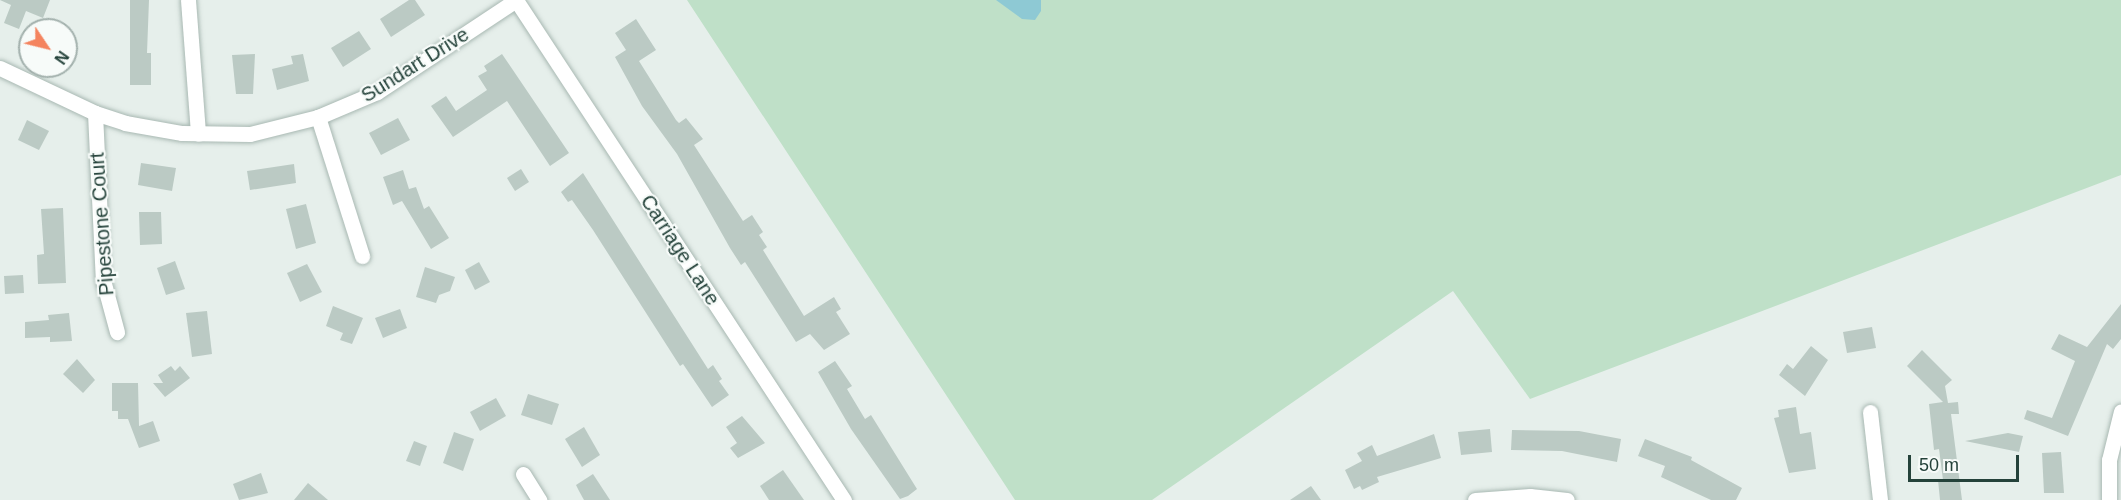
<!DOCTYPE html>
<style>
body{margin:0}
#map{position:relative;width:2121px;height:500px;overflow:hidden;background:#e6efeb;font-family:Helvetica,sans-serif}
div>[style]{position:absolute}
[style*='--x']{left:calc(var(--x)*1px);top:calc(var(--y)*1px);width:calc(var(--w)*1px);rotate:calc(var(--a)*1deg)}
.green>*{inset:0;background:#bfe0c8}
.water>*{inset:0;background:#8ec9d4}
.building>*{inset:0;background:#bbcac4}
.roads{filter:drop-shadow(0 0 2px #a8b8b2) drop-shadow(0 0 2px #a8b8b2)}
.minor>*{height:15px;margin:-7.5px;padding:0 7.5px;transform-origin:7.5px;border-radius:7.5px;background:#fff}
span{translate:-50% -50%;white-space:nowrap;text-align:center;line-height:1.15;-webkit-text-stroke:4.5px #f7fbf9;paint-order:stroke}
.street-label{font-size:20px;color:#24423a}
.north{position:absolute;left:18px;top:18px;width:60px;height:60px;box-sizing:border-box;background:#f7fbf9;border:2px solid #a3b1ad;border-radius:50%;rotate:125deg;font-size:16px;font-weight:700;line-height:24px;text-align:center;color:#24423a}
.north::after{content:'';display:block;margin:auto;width:21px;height:27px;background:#f4845f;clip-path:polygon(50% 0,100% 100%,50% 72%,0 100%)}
.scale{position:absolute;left:1908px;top:455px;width:111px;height:27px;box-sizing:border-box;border:3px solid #24423a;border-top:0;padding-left:8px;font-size:18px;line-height:21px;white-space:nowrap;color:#24423a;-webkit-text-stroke:4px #f7fbf9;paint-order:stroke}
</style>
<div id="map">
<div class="green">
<i style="clip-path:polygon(687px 0,2121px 0,2121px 175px,1530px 399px,1453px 291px,1152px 500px,1015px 500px)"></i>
</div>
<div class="water">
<i style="clip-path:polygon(996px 0,1041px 0,1041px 11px,1035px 20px,1022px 19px)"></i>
</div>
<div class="building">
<i style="clip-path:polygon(0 0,50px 0,43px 18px,26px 11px,19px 29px,4px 23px,11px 5px)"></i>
<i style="clip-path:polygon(130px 0,149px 0,147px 53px,151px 53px,151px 85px,130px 85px)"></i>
<i style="clip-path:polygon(409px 0,415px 0,425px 15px,391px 37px,380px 19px)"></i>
<i style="clip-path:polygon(636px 19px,656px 50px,639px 61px,676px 120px,679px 123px,686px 118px,703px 139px,694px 145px,743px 221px,752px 215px,763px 232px,759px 235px,767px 247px,763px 250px,804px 316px,834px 297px,841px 309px,836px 312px,850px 334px,824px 350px,810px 334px,796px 342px,745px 262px,741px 265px,730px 248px,677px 154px,642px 106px,615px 57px,626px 50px,615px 33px)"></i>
<i style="clip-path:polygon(359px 31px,371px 49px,343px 67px,331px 48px)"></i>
<i style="clip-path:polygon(255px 54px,253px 94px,236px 94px,232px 55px)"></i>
<i style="clip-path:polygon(303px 54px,309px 81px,277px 90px,272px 69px,293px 64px,291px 56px)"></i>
<i style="clip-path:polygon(502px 54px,569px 153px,550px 166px,507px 101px,453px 137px,431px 106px,446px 96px,456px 111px,487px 90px,478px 76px,487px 71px,484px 66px)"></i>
<i style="clip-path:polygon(398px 118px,410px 140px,381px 155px,369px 133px)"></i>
<i style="clip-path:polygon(27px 120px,49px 131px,39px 150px,18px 140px)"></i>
<i style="clip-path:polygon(141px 163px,176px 168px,172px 191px,138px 185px)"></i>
<i style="clip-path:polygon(294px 164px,296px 183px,250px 190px,247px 171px)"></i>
<i style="clip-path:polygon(521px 169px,529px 182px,515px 191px,507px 178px)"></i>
<i style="clip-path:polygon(403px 170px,409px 189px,416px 187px,424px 209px,429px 206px,449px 238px,431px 249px,402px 201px,393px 205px,383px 177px)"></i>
<i style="clip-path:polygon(583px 173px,708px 369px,713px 365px,722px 379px,719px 381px,729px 395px,712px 407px,683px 364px,680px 366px,593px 230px,572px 200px,568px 202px,561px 192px)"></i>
<i style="clip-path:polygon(306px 204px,316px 243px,296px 249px,286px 209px)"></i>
<i style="clip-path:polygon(63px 208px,66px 283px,38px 284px,37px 255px,44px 254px,41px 209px)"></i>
<i style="clip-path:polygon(139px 212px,161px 212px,162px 244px,140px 245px)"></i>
<i style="clip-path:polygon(175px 261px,185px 289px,166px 295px,157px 268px)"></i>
<i style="clip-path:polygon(479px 262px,490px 282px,475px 290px,465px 270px)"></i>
<i style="clip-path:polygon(307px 264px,322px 292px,300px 302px,287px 273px)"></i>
<i style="clip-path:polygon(425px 267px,455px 277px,450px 291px,439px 295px,436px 303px,416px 297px)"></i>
<i style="clip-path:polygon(23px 275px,24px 293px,5px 294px,4px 276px)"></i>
<i style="clip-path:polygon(2121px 304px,2121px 339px,2113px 349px,2107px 344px,2068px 436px,2024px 419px,2027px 410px,2052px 418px,2075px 361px,2051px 349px,2059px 334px,2087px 347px)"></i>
<i style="clip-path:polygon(333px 306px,363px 318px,352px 344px,340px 340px,343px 333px,326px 326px)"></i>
<i style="clip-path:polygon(400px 309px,407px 328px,383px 338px,375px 318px)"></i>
<i style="clip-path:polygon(207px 311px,212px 354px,192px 357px,186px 313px)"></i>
<i style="clip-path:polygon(69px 313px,72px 341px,50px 342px,50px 337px,25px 338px,25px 322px,49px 320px,48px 315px)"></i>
<i style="clip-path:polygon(1872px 327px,1876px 348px,1847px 353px,1843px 332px)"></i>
<i style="clip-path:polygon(1811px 346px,1828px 360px,1805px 396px,1779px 375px,1787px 364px,1793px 369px)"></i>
<i style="clip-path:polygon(1922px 350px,1952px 380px,1945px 386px,1948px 403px,1958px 402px,1959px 414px,1951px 414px,1962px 500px,1940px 500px,1938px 480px,1943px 480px,1939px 449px,1934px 450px,1929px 404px,1943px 402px,1907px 366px)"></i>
<i style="clip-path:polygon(77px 359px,95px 380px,83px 393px,63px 374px)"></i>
<i style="clip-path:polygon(835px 361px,852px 386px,847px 389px,865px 419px,871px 415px,917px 489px,908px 496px,900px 499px,851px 429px,818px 372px)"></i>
<i style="clip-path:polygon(171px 366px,175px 371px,180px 366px,190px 378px,165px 397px,153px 383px,163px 383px,158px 375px)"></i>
<i style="clip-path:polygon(112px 383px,138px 383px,139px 426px,153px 421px,160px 441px,139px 448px,128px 419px,118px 419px,118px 411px,112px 411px)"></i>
<i style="clip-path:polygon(528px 394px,559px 404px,552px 425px,521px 415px)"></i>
<i style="clip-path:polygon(496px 398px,506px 416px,480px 431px,470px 412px)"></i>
<i style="clip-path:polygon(1796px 407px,1800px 434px,1811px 432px,1816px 469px,1789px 473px,1774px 418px,1779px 417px,1778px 410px)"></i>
<i style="clip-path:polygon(742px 416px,765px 443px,738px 458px,730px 448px,737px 443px,726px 427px)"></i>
<i style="clip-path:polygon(584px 427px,600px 455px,582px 467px,565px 439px)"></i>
<i style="clip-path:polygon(1490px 429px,1492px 452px,1461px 455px,1458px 432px)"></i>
<i style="clip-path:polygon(1512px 430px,1579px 431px,1621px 439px,1617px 462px,1562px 451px,1511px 450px)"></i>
<i style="clip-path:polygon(454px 432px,474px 439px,463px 471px,443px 463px)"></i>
<i style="clip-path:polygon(2008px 433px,2023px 436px,2019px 452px,1965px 441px)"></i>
<i style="clip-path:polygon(1434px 434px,1441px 458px,1377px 477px,1379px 482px,1362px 490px,1360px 486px,1354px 489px,1345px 470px,1362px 461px,1357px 453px,1372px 445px,1377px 456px)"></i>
<i style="clip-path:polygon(1645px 439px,1692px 457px,1691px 460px,1742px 488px,1736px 500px,1711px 500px,1661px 477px,1665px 466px,1638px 456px)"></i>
<i style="clip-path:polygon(414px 441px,427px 446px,420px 466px,406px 461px)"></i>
<i style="clip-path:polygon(2061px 452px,2064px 493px,2044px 493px,2042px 453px)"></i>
<i style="clip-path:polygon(783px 470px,804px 500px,769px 500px,760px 486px)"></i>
<i style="clip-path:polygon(261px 473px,268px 493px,239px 500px,233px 484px)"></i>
<i style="clip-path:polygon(593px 474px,610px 500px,584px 500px,579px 491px,576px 485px)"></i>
<i style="clip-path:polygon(308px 483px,328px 500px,294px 500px)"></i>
<i style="clip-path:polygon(1311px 486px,1321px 500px,1290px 500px)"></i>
</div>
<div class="roads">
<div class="minor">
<i style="--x:188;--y:0;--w:134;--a:85.7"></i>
<i style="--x:516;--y:0;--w:598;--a:56.74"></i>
<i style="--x:0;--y:68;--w:105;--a:25.3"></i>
<i style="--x:95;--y:113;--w:32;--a:18"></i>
<i style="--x:125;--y:123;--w:58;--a:10"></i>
<i style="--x:182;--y:133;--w:68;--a:0.8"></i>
<i style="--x:250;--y:134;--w:70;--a:-14"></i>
<i style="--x:318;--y:117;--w:64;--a:-23"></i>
<i style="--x:377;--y:92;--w:167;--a:-33.5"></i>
<i style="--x:95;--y:113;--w:167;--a:87.3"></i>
<i style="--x:103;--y:280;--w:54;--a:74.9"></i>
<i style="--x:318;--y:117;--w:146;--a:72.4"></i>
<i style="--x:1870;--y:412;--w:89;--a:83.5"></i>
<i style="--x:523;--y:474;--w:31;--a:58"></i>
<i style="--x:1475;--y:500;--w:55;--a:-4.2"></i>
<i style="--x:1530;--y:496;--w:37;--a:6"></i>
<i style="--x:2109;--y:500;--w:40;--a:-90"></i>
<i style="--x:2109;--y:460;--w:50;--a:-76.2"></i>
</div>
</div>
<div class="street-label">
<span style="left:415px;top:65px;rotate:-32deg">Sundart Drive</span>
<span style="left:102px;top:224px;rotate:-94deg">Pipestone Court</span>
<span style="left:680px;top:250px;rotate:57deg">Carriage Lane</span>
</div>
<div class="north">N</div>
<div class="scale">50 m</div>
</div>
